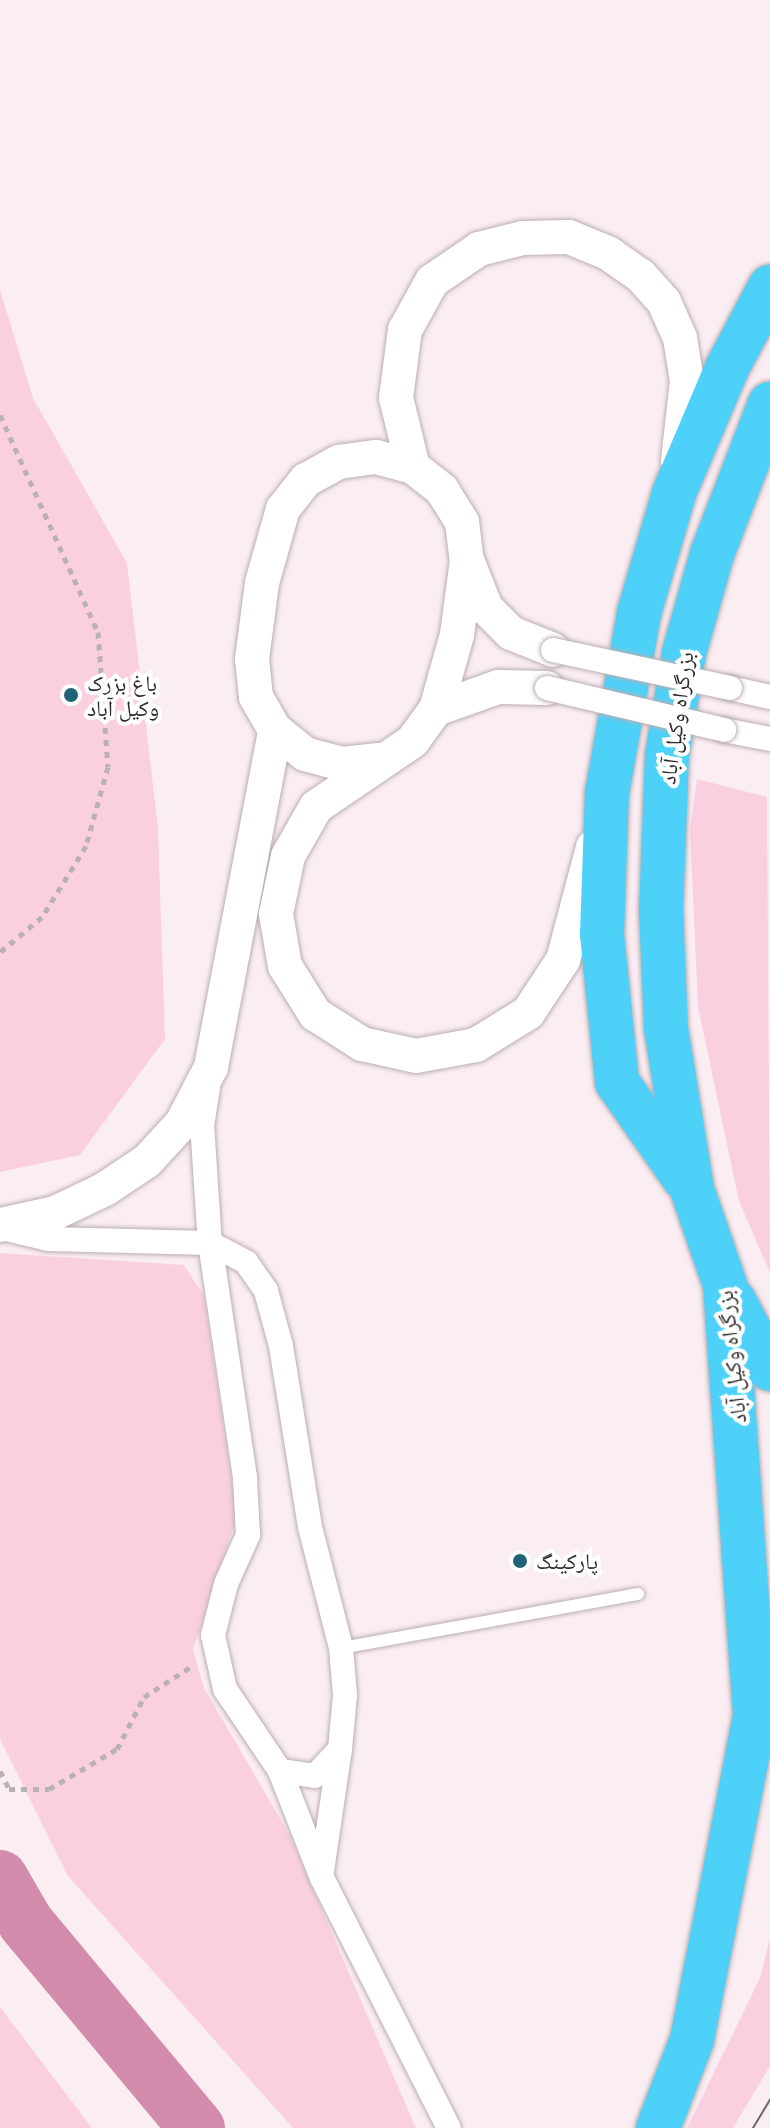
<!DOCTYPE html>
<meta charset="utf-8">
<style>
body{margin:0}
#map{position:relative;width:770px;height:2128px;overflow:hidden;background:#fbeef3;font-family:"Open Sans","Noto Naskh Arabic",sans-serif}
div>[style]{position:absolute}
[style*='--x']{left:calc(var(--x)*1px);top:calc(var(--y)*1px);width:calc(var(--w)*1px);rotate:calc(var(--a)*1deg)}
.green>*{inset:0;background:#fad0e1}
.river>*{height:56px;margin:-28px;padding:0 28px;transform-origin:28px;border-radius:28px;background:#d28baa}
.path>*{height:5px;margin-top:-2.5px;transform-origin:0;background:repeating-linear-gradient(90deg,#bbb0b4 0 6px,transparent 0 12px)}
.roads{filter:drop-shadow(0 0 2px #bbaeb3) drop-shadow(0 0 2px #bbaeb3)}
.lane>*{height:12px;margin:-6px;padding:0 6px;transform-origin:6px;border-radius:6px;background:#fff}
.street>*{height:24px;margin:-12px;padding:0 12px;transform-origin:12px;border-radius:12px;background:#fff}
.secondary>*{height:34px;margin:-17px;padding:0 17px;transform-origin:17px;border-radius:17px;background:#fff}
.highway>*{height:44px;margin:-22px;padding:0 22px;transform-origin:22px;border-radius:22px;background:#4dd1f8}
.tram>*{height:2px;margin:-1px;padding:0 1px;transform-origin:1px;border-radius:1px;background:#70696c}
.bridges{filter:drop-shadow(0 0 2px #bbaeb3) drop-shadow(0 0 2px #bbaeb3)}
.street-bridge>*{height:24px;margin:-12px;padding:0 12px;transform-origin:12px;border-radius:12px;background:#fff}
.dots>*{width:22px;height:22px;translate:-50% -50%;box-sizing:border-box;border:4px solid #fff;border-radius:50%}
span{translate:-50% -50%;white-space:nowrap;text-align:center;line-height:1.15;-webkit-text-stroke:8px #fff;paint-order:stroke}
.poi-label{font-size:22px;color:#2e292b}
.left{translate:0 -50%;text-align:left}
.street-label{font-size:22px;color:#2e292b}
</style>
<div id="map">
<div class="green">
<i style="clip-path:polygon(0 290px,33px 398px,127px 563px,158px 828px,165px 1039px,80px 1155px,0 1172px)"></i>
<i style="clip-path:polygon(697px 779px,767px 797px,770px 1273px,739px 1201px,698px 1007px,690px 830px)"></i>
<i style="clip-path:polygon(0 1253px,184px 1265px,204px 1296px,237px 1517px,193px 1650px,204px 1688px,289px 1834px,416px 2128px,293px 2128px,68px 1876px,0 1739px)"></i>
<i style="clip-path:polygon(770px 1938px,770px 2066px,733px 2128px,687px 2128px,760px 1978px)"></i>
<i style="clip-path:polygon(0 2007px,92px 2128px,0 2128px)"></i>
</div>
<div class="river">
<i style="--x:0;--y:1878;--w:52;--a:60"></i>
<i style="--x:26;--y:1923;--w:267;--a:50.2"></i>
</div>
<div class="path">
<i style="--x:0;--y:415;--w:238;--a:65.7"></i>
<i style="--x:98;--y:632;--w:135;--a:85.8"></i>
<i style="--x:108;--y:767;--w:82;--a:105.6"></i>
<i style="--x:86;--y:846;--w:84;--a:121.8"></i>
<i style="--x:42;--y:917;--w:55;--a:140.2"></i>
<i style="--x:0;--y:1771;--w:20;--a:63"></i>
<i style="--x:9;--y:1789;--w:40;--a:0"></i>
<i style="--x:49;--y:1789;--w:79;--a:-30.5"></i>
<i style="--x:117;--y:1749;--w:59;--a:-62.6"></i>
<i style="--x:144;--y:1697;--w:57;--a:-32.9"></i>
</div>
<div class="roads">
<div class="lane">
<i style="--x:341;--y:1648;--w:302;--a:-10.3"></i>
</div>
<div class="street">
<i style="--x:730;--y:688;--w:41;--a:12.7"></i>
<i style="--x:724;--y:730;--w:47;--a:11.1"></i>
<i style="--x:208;--y:1088;--w:36;--a:99"></i>
<i style="--x:202;--y:1124;--w:119;--a:86.2"></i>
<i style="--x:210;--y:1243;--w:238;--a:81.5"></i>
<i style="--x:245;--y:1478;--w:57;--a:87"></i>
<i style="--x:248;--y:1535;--w:54;--a:114.2"></i>
<i style="--x:226;--y:1584;--w:53;--a:104.3"></i>
<i style="--x:213;--y:1635;--w:55;--a:77.5"></i>
<i style="--x:225;--y:1689;--w:99;--a:56.1"></i>
<i style="--x:280;--y:1771;--w:115;--a:68.6"></i>
<i style="--x:322;--y:1878;--w:280;--a:63.1"></i>
<i style="--x:3;--y:1228;--w:46;--a:13.7"></i>
<i style="--x:48;--y:1239;--w:162;--a:1.4"></i>
<i style="--x:210;--y:1243;--w:41;--a:27.8"></i>
<i style="--x:246;--y:1262;--w:35;--a:55"></i>
<i style="--x:266;--y:1291;--w:57;--a:74.7"></i>
<i style="--x:281;--y:1346;--w:183;--a:80.9"></i>
<i style="--x:310;--y:1527;--w:125;--a:75.6"></i>
<i style="--x:341;--y:1648;--w:47;--a:85.1"></i>
<i style="--x:345;--y:1695;--w:54;--a:95.3"></i>
<i style="--x:340;--y:1749;--w:123;--a:98.4"></i>
<i style="--x:280;--y:1771;--w:35;--a:8"></i>
<i style="--x:315;--y:1776;--w:37;--a:-47"></i>
</div>
<div class="secondary">
<i style="--x:413;--y:467;--w:71;--a:-103.8"></i>
<i style="--x:396;--y:398;--w:69;--a:-82.5"></i>
<i style="--x:405;--y:330;--w:56;--a:-61.1"></i>
<i style="--x:432;--y:281;--w:57;--a:-34.2"></i>
<i style="--x:479;--y:249;--w:45;--a:-14"></i>
<i style="--x:523;--y:238;--w:46;--a:-1.2"></i>
<i style="--x:569;--y:237;--w:42;--a:22.3"></i>
<i style="--x:608;--y:253;--w:39;--a:35"></i>
<i style="--x:640;--y:275;--w:36;--a:48"></i>
<i style="--x:664;--y:302;--w:39;--a:66"></i>
<i style="--x:680;--y:338;--w:44;--a:80.8"></i>
<i style="--x:687;--y:381;--w:80;--a:96.5"></i>
<i style="--x:467;--y:560;--w:76;--a:97.6"></i>
<i style="--x:457;--y:635;--w:77;--a:105.8"></i>
<i style="--x:436;--y:709;--w:39;--a:126"></i>
<i style="--x:413;--y:741;--w:117;--a:145.8"></i>
<i style="--x:316;--y:807;--w:56;--a:119.7"></i>
<i style="--x:288;--y:856;--w:59;--a:101.7"></i>
<i style="--x:276;--y:914;--w:53;--a:80.2"></i>
<i style="--x:285;--y:966;--w:57;--a:58"></i>
<i style="--x:315;--y:1014;--w:56;--a:32.6"></i>
<i style="--x:362;--y:1044;--w:55;--a:12.5"></i>
<i style="--x:416;--y:1056;--w:61;--a:-10.4"></i>
<i style="--x:476;--y:1045;--w:61;--a:-31.6"></i>
<i style="--x:528;--y:1013;--w:64;--a:-56.6"></i>
<i style="--x:563;--y:960;--w:117;--a:-75.1"></i>
<i style="--x:436;--y:709;--w:66;--a:-19.5"></i>
<i style="--x:498;--y:687;--w:49;--a:1.2"></i>
<i style="--x:379;--y:760;--w:37;--a:174"></i>
<i style="--x:342;--y:764;--w:38;--a:-165"></i>
<i style="--x:305;--y:754;--w:38;--a:-141"></i>
<i style="--x:275;--y:730;--w:38;--a:-120"></i>
<i style="--x:256;--y:697;--w:38;--a:-96"></i>
<i style="--x:252;--y:659;--w:77;--a:-82.5"></i>
<i style="--x:262;--y:583;--w:77;--a:-74.2"></i>
<i style="--x:283;--y:509;--w:37;--a:-52"></i>
<i style="--x:306;--y:480;--w:38;--a:-29"></i>
<i style="--x:339;--y:462;--w:37;--a:-8"></i>
<i style="--x:376;--y:457;--w:38;--a:15"></i>
<i style="--x:413;--y:467;--w:37;--a:38"></i>
<i style="--x:442;--y:490;--w:38;--a:58"></i>
<i style="--x:462;--y:522;--w:38;--a:83"></i>
<i style="--x:467;--y:560;--w:52;--a:68.4"></i>
<i style="--x:486;--y:608;--w:35;--a:45"></i>
<i style="--x:511;--y:633;--w:45;--a:22"></i>
<i style="--x:0;--y:1225;--w:56;--a:-12.3"></i>
<i style="--x:55;--y:1213;--w:55;--a:-25.6"></i>
<i style="--x:105;--y:1189;--w:50;--a:-33.7"></i>
<i style="--x:147;--y:1161;--w:52;--a:-47.4"></i>
<i style="--x:182;--y:1123;--w:63;--a:-62.6"></i>
<i style="--x:211;--y:1067;--w:343;--a:-79.2"></i>
</div>
<div class="highway">
<i style="--x:684;--y:1178;--w:117;--a:-124.9"></i>
<i style="--x:617;--y:1082;--w:149;--a:-95.8"></i>
<i style="--x:602;--y:934;--w:141;--a:-88"></i>
<i style="--x:607;--y:793;--w:183;--a:-79.9"></i>
<i style="--x:639;--y:613;--w:125;--a:-73.7"></i>
<i style="--x:674;--y:493;--w:136;--a:-67"></i>
<i style="--x:727;--y:368;--w:92;--a:-62"></i>
<i style="--x:734;--y:1301;--w:77;--a:62.1"></i>
<i style="--x:658;--y:2128;--w:94;--a:-68.9"></i>
<i style="--x:692;--y:2040;--w:331;--a:-79"></i>
<i style="--x:755;--y:1715;--w:431;--a:-94"></i>
<i style="--x:725;--y:1285;--w:102;--a:-109"></i>
<i style="--x:692;--y:1189;--w:162;--a:-99.2"></i>
<i style="--x:666;--y:1029;--w:118;--a:-92.4"></i>
<i style="--x:661;--y:911;--w:155;--a:-87.8"></i>
<i style="--x:667;--y:756;--w:104;--a:-80.6"></i>
<i style="--x:684;--y:653;--w:103;--a:-74.2"></i>
<i style="--x:712;--y:554;--w:161;--a:-68.9"></i>
</div>
</div>
<div class="tram">
<i style="--x:753;--y:2128;--w:33;--a:-59"></i>
</div>
<div class="bridges">
<div class="street-bridge">
<i style="--x:553;--y:650;--w:181;--a:12.1"></i>
<i style="--x:547;--y:688;--w:182;--a:13.3"></i>
</div>
</div>
<div class="dots">
<i style="left:71px;top:695px;background:#206276"></i>
<i style="left:520px;top:1561px;background:#206276"></i>
</div>
<div class="poi-label">
<span class="left" style="left:87px;top:695px">باغ بزرک<br>وکیل آباد</span>
<span class="left" style="left:536px;top:1561px">پارکینگ</span>
</div>
<div class="street-label">
<span style="left:676px;top:718px;rotate:-82deg">بزرگراه وکیل آباد</span>
<span style="left:731px;top:1357px;rotate:-96deg">بزرگراه وکیل آباد</span>
</div>
</div>
